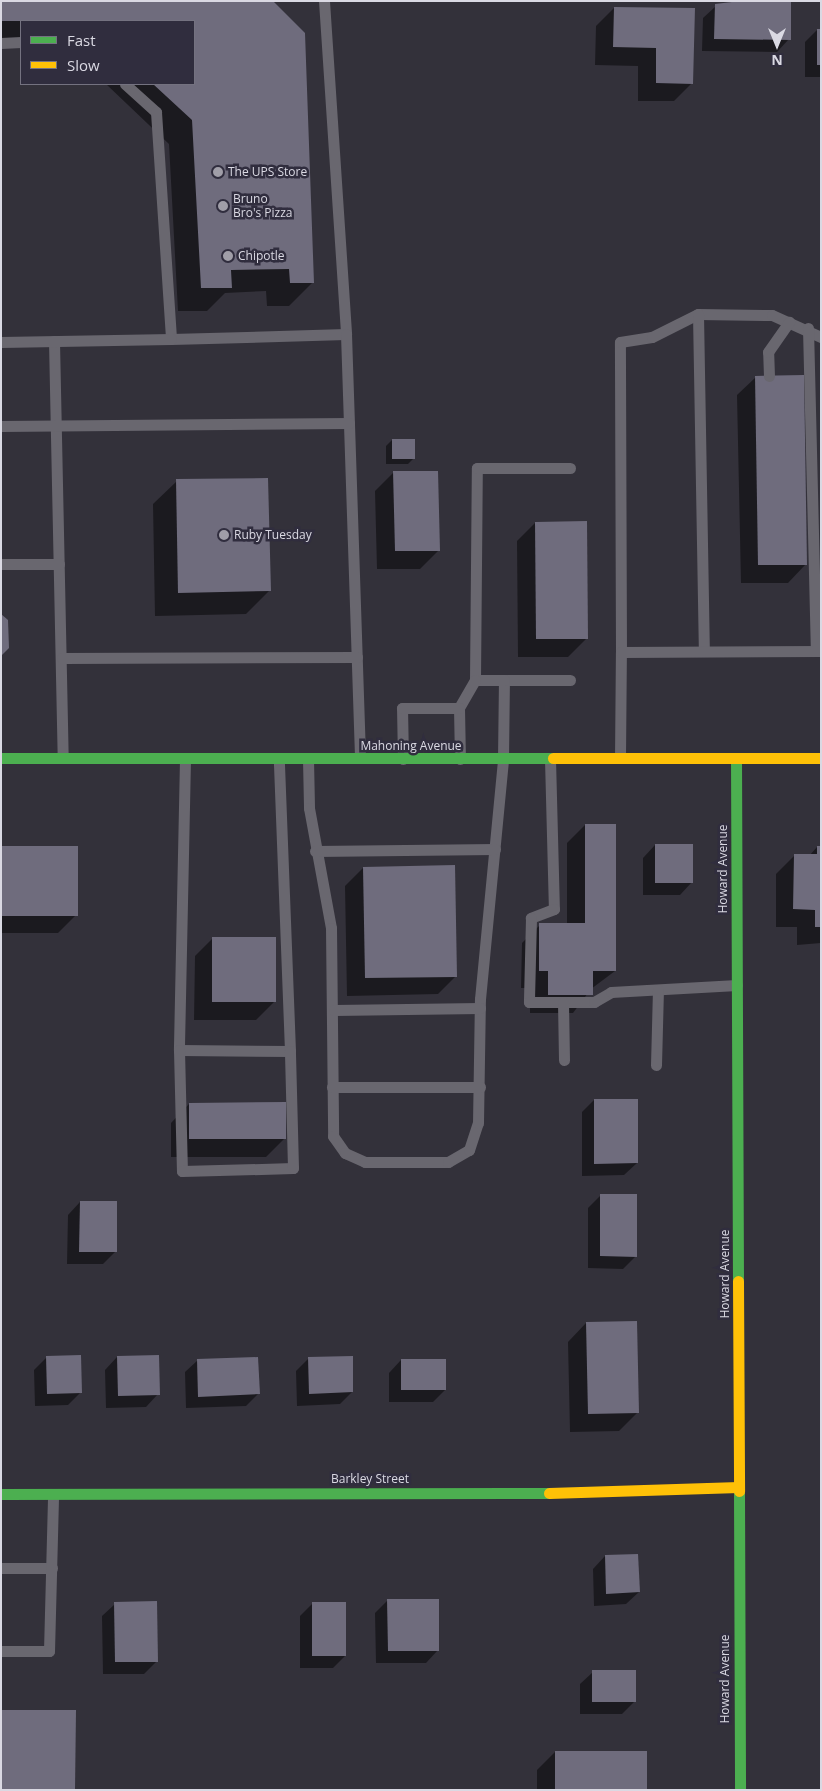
<!DOCTYPE html>
<style>
body{margin:0}
#map{position:relative;width:822px;height:1791px;overflow:hidden;background:#33313a;font-family:"Open Sans",sans-serif}
div>[style]{position:absolute}
[style*='--x']{left:calc(var(--x)*1px);top:calc(var(--y)*1px);width:calc(var(--w)*1px);rotate:calc(var(--a)*1deg)}
.shadow>*{inset:0;background:#0007}
.building>*{inset:0;background:#6f6c7d}
.lane>*{height:11px;margin:-5.5px;padding:0 5.5px;transform-origin:5.5px;border-radius:5.5px;background:#69676f}
.fast>*{height:11px;margin:-5.5px;padding:0 5.5px;transform-origin:5.5px;border-radius:5.5px;background:#4caf50}
.slow>*{height:11px;margin:-5.5px;padding:0 5.5px;transform-origin:5.5px;border-radius:5.5px;background:#ffc107}
.dots>*{width:14px;height:14px;translate:-50% -50%;box-sizing:border-box;border:2px solid #302d3e;border-radius:50%}
span{translate:-50% -50%;white-space:nowrap;text-align:center;line-height:1.15;-webkit-text-stroke:5px #302d3e;paint-order:stroke}
.poi-label{font-size:12px;color:#dad9e3}
.left{translate:0 -50%;text-align:left}
.street-label{font-size:12px;color:#dad9e3}
.frame{position:absolute;inset:0;border:2px solid #dad9e3;pointer-events:none}
.legend{position:absolute;left:20px;top:20px;width:175px;height:65px;box-sizing:border-box;background:#302d3e;border:1px solid #747280;margin:0;padding:6px 9px;list-style:none;font-size:15px;color:#dad9e3}
.legend li{display:flex;align-items:center;gap:10px;height:25px}
.legend b{width:25px;border:1px solid #747280}
.north{position:absolute;left:752px;top:20px;width:50px;height:50px;-webkit-text-stroke:4px #302d3e;paint-order:stroke;rotate:180deg;font-size:14px;font-weight:700;line-height:20px;text-align:center;color:#dad9e3}
.north::after{content:'';display:block;margin:auto;width:18px;height:22px;background:#dad9e3;clip-path:polygon(50% 0,100% 100%,50% 72%,0 100%)}
</style>
<div id="map">
<div class="shadow">
<i style="clip-path:polygon(1px 1px,271px 1px,313px 282px,289px 306px,267px 306px,266px 291px,225px 293px,207px 311px,178px 311px,169px 144px,106px 84px,194px 84px,194px 21px,21px 21px,21px 43px,1px 43px)"></i>
<i style="clip-path:polygon(737px 1px,790px 1px,789px 39px,777px 52px,702px 51px,703px 18px,716px 6px)"></i>
<i style="clip-path:polygon(614px 8px,694px 9px,692px 83px,674px 101px,638px 101px,638px 66px,595px 65px,596px 26px)"></i>
<i style="clip-path:polygon(817px 30px,821px 30px,821px 77px,805px 77px,805px 42px)"></i>
<i style="clip-path:polygon(756px 377px,806px 564px,788px 583px,741px 583px,737px 395px)"></i>
<i style="clip-path:polygon(392px 440px,414px 458px,408px 464px,386px 464px,386px 446px)"></i>
<i style="clip-path:polygon(394px 472px,439px 550px,420px 569px,377px 569px,375px 491px)"></i>
<i style="clip-path:polygon(177px 481px,270px 590px,246px 614px,155px 616px,153px 504px)"></i>
<i style="clip-path:polygon(535px 523px,587px 638px,568px 657px,518px 657px,517px 541px)"></i>
<i style="clip-path:polygon(585px 825px,615px 971px,591px 989px,573px 1013px,530px 1013px,530px 988px,521px 988px,522px 943px,540px 925px,567px 925px,567px 843px)"></i>
<i style="clip-path:polygon(655px 845px,692px 882px,680px 895px,643px 895px,643px 858px)"></i>
<i style="clip-path:polygon(1px 847px,76px 915px,58px 933px,1px 933px)"></i>
<i style="clip-path:polygon(817px 847px,821px 943px,797px 945px,797px 927px,776px 927px,776px 874px,794px 856px,809px 856px)"></i>
<i style="clip-path:polygon(363px 868px,456px 976px,438px 994px,347px 996px,345px 886px)"></i>
<i style="clip-path:polygon(213px 938px,274px 1002px,256px 1020px,194px 1020px,195px 956px)"></i>
<i style="clip-path:polygon(594px 1100px,637px 1163px,624px 1175px,582px 1176px,582px 1112px)"></i>
<i style="clip-path:polygon(189px 1104px,285px 1138px,266px 1157px,171px 1157px,171px 1123px)"></i>
<i style="clip-path:polygon(601px 1195px,636px 1256px,623px 1269px,588px 1268px,588px 1208px)"></i>
<i style="clip-path:polygon(80px 1202px,115px 1252px,103px 1264px,67px 1264px,68px 1215px)"></i>
<i style="clip-path:polygon(586px 1323px,638px 1412px,619px 1431px,570px 1432px,568px 1342px)"></i>
<i style="clip-path:polygon(47px 1357px,81px 1392px,68px 1405px,35px 1406px,34px 1370px)"></i>
<i style="clip-path:polygon(117px 1357px,158px 1394px,146px 1407px,106px 1408px,105px 1370px)"></i>
<i style="clip-path:polygon(309px 1358px,352px 1392px,340px 1404px,297px 1406px,296px 1371px)"></i>
<i style="clip-path:polygon(198px 1360px,258px 1394px,246px 1406px,186px 1408px,185px 1372px)"></i>
<i style="clip-path:polygon(401px 1360px,445px 1390px,433px 1402px,389px 1402px,389px 1373px)"></i>
<i style="clip-path:polygon(605px 1556px,639px 1592px,626px 1604px,594px 1606px,593px 1569px)"></i>
<i style="clip-path:polygon(388px 1600px,438px 1650px,426px 1663px,376px 1663px,375px 1613px)"></i>
<i style="clip-path:polygon(313px 1603px,345px 1656px,333px 1668px,300px 1668px,300px 1616px)"></i>
<i style="clip-path:polygon(115px 1604px,157px 1661px,144px 1674px,103px 1674px,102px 1616px)"></i>
<i style="clip-path:polygon(593px 1672px,634px 1702px,622px 1714px,580px 1714px,580px 1684px)"></i>
<i style="clip-path:polygon(555px 1752px,646px 1790px,537px 1790px,537px 1770px)"></i>
</div>
<div class="building">
<i style="clip-path:polygon(1px 1px,273px 1px,305px 33px,314px 283px,290px 283px,289px 269px,231px 270px,232px 288px,201px 288px,192px 120px,153px 84px,194px 84px,194px 21px,1px 21px)"></i>
<i style="clip-path:polygon(740px 1px,791px 1px,791px 40px,714px 39px,715px 4px)"></i>
<i style="clip-path:polygon(614px 7px,695px 8px,693px 84px,656px 83px,656px 48px,613px 47px)"></i>
<i style="clip-path:polygon(817px 29px,821px 29px,821px 65px,817px 65px)"></i>
<i style="clip-path:polygon(804px 375px,807px 565px,758px 565px,755px 376px)"></i>
<i style="clip-path:polygon(392px 439px,415px 439px,415px 459px,392px 459px)"></i>
<i style="clip-path:polygon(393px 471px,438px 471px,440px 551px,395px 551px)"></i>
<i style="clip-path:polygon(268px 478px,271px 591px,178px 593px,176px 479px)"></i>
<i style="clip-path:polygon(587px 521px,588px 639px,536px 639px,535px 522px)"></i>
<i style="clip-path:polygon(1px 614px,8px 620px,9px 648px,1px 656px)"></i>
<i style="clip-path:polygon(585px 824px,616px 824px,616px 971px,593px 971px,593px 995px,548px 995px,548px 971px,539px 971px,539px 923px,585px 923px)"></i>
<i style="clip-path:polygon(655px 844px,693px 844px,693px 883px,655px 883px)"></i>
<i style="clip-path:polygon(1px 846px,78px 846px,78px 916px,1px 916px)"></i>
<i style="clip-path:polygon(817px 846px,821px 846px,821px 927px,815px 927px,815px 910px,793px 909px,794px 854px,817px 854px)"></i>
<i style="clip-path:polygon(455px 865px,457px 977px,365px 978px,363px 867px)"></i>
<i style="clip-path:polygon(212px 937px,276px 937px,276px 1002px,212px 1002px)"></i>
<i style="clip-path:polygon(594px 1099px,638px 1099px,638px 1163px,594px 1164px)"></i>
<i style="clip-path:polygon(286px 1102px,286px 1139px,189px 1139px,189px 1103px)"></i>
<i style="clip-path:polygon(600px 1194px,637px 1194px,637px 1257px,600px 1256px)"></i>
<i style="clip-path:polygon(80px 1201px,117px 1201px,117px 1252px,79px 1252px)"></i>
<i style="clip-path:polygon(637px 1321px,639px 1413px,588px 1414px,586px 1322px)"></i>
<i style="clip-path:polygon(81px 1355px,82px 1393px,47px 1394px,46px 1356px)"></i>
<i style="clip-path:polygon(159px 1355px,160px 1395px,118px 1396px,117px 1356px)"></i>
<i style="clip-path:polygon(353px 1356px,353px 1392px,309px 1394px,308px 1357px)"></i>
<i style="clip-path:polygon(258px 1357px,260px 1394px,198px 1397px,197px 1359px)"></i>
<i style="clip-path:polygon(401px 1359px,446px 1359px,446px 1390px,401px 1390px)"></i>
<i style="clip-path:polygon(638px 1554px,640px 1592px,606px 1594px,605px 1555px)"></i>
<i style="clip-path:polygon(387px 1599px,439px 1599px,439px 1651px,388px 1651px)"></i>
<i style="clip-path:polygon(157px 1601px,158px 1662px,115px 1662px,114px 1602px)"></i>
<i style="clip-path:polygon(312px 1602px,346px 1602px,346px 1656px,312px 1656px)"></i>
<i style="clip-path:polygon(592px 1670px,636px 1670px,636px 1702px,592px 1702px)"></i>
<i style="clip-path:polygon(1px 1710px,76px 1710px,75px 1790px,1px 1790px)"></i>
<i style="clip-path:polygon(555px 1751px,647px 1751px,647px 1790px,555px 1790px)"></i>
</div>
<div class="lane">
<i style="--x:324;--y:1;--w:334;--a:86.2"></i>
<i style="--x:1;--y:43;--w:20;--a:-3"></i>
<i style="--x:125;--y:84;--w:42;--a:42.1"></i>
<i style="--x:156;--y:112;--w:227;--a:86.2"></i>
<i style="--x:171;--y:339;--w:175;--a:-1.6"></i>
<i style="--x:346;--y:334;--w:424;--a:88.1"></i>
<i style="--x:698;--y:314;--w:74;--a:0.8"></i>
<i style="--x:772;--y:315;--w:54;--a:24.2"></i>
<i style="--x:808;--y:328;--w:323;--a:88.6"></i>
<i style="--x:54;--y:341;--w:417;--a:88.8"></i>
<i style="--x:1;--y:342;--w:170;--a:-1"></i>
<i style="--x:769;--y:376;--w:24;--a:-92"></i>
<i style="--x:768;--y:352;--w:37;--a:-55"></i>
<i style="--x:1;--y:426;--w:348;--a:-0.5"></i>
<i style="--x:1;--y:564;--w:58;--a:0"></i>
<i style="--x:621;--y:652;--w:310;--a:-90.2"></i>
<i style="--x:620;--y:342;--w:32;--a:-9"></i>
<i style="--x:652;--y:337;--w:51;--a:-26.6"></i>
<i style="--x:698;--y:314;--w:337;--a:89"></i>
<i style="--x:62;--y:658;--w:295;--a:-0.2"></i>
<i style="--x:475;--y:680;--w:212;--a:-89.5"></i>
<i style="--x:477;--y:468;--w:93;--a:0"></i>
<i style="--x:504;--y:680;--w:66;--a:0"></i>
<i style="--x:620;--y:758;--w:106;--a:-89.5"></i>
<i style="--x:621;--y:652;--w:200;--a:-0.3"></i>
<i style="--x:185;--y:759;--w:291;--a:91.2"></i>
<i style="--x:179;--y:1050;--w:111;--a:0.5"></i>
<i style="--x:290;--y:1051;--w:291;--a:-92.2"></i>
<i style="--x:308;--y:759;--w:49;--a:88.8"></i>
<i style="--x:309;--y:808;--w:122;--a:79.6"></i>
<i style="--x:331;--y:928;--w:208;--a:89.4"></i>
<i style="--x:333;--y:1136;--w:21;--a:55"></i>
<i style="--x:345;--y:1153;--w:22;--a:24"></i>
<i style="--x:365;--y:1162;--w:83;--a:0"></i>
<i style="--x:448;--y:1162;--w:24;--a:-30"></i>
<i style="--x:469;--y:1150;--w:28;--a:-72"></i>
<i style="--x:478;--y:1123;--w:124;--a:-89.1"></i>
<i style="--x:480;--y:999;--w:241;--a:-84.5"></i>
<i style="--x:503;--y:759;--w:79;--a:-89.3"></i>
<i style="--x:504;--y:680;--w:29;--a:180"></i>
<i style="--x:475;--y:680;--w:32;--a:120"></i>
<i style="--x:459;--y:708;--w:51;--a:88.9"></i>
<i style="--x:403;--y:759;--w:51;--a:-91.1"></i>
<i style="--x:402;--y:708;--w:57;--a:0"></i>
<i style="--x:550;--y:759;--w:150;--a:88.5"></i>
<i style="--x:554;--y:909;--w:25;--a:159"></i>
<i style="--x:531;--y:918;--w:84;--a:91.4"></i>
<i style="--x:529;--y:1002;--w:65;--a:0"></i>
<i style="--x:594;--y:1002;--w:20;--a:-30"></i>
<i style="--x:611;--y:992;--w:126;--a:-3.2"></i>
<i style="--x:315;--y:851;--w:180;--a:-0.6"></i>
<i style="--x:563;--y:1002;--w:58;--a:89"></i>
<i style="--x:334;--y:1010;--w:146;--a:-0.8"></i>
<i style="--x:179;--y:1050;--w:121;--a:88.6"></i>
<i style="--x:182;--y:1171;--w:111;--a:-1.5"></i>
<i style="--x:293;--y:1168;--w:117;--a:-91.5"></i>
<i style="--x:656;--y:1065;--w:75;--a:-88.5"></i>
<i style="--x:332;--y:1087;--w:148;--a:0"></i>
<i style="--x:1;--y:1568;--w:51;--a:0"></i>
<i style="--x:1;--y:1651;--w:48;--a:0"></i>
<i style="--x:49;--y:1651;--w:157;--a:-88.5"></i>
</div>
<div class="fast">
<i style="--x:1;--y:758;--w:552;--a:0"></i>
<i style="--x:736;--y:758;--w:523;--a:89.78"></i>
<i style="--x:739;--y:1491;--w:299;--a:89.8"></i>
<i style="--x:1;--y:1494;--w:548;--a:-0.1"></i>
</div>
<div class="slow">
<i style="--x:553;--y:758;--w:268;--a:0"></i>
<i style="--x:738;--y:1281;--w:210;--a:89.7"></i>
<i style="--x:549;--y:1493;--w:190;--a:-1.8"></i>
</div>
<div class="dots">
<i style="left:218px;top:172px;background:#a09ea8"></i>
<i style="left:223px;top:206px;background:#a09ea8"></i>
<i style="left:228px;top:256px;background:#a09ea8"></i>
<i style="left:224px;top:535px;background:#a09ea8"></i>
</div>
<div class="poi-label">
<span class="left" style="left:228px;top:172px">The UPS Store</span>
<span class="left" style="left:233px;top:206px">Bruno<br>Bro's Pizza</span>
<span class="left" style="left:238px;top:256px">Chipotle</span>
<span class="left" style="left:234px;top:535px">Ruby Tuesday</span>
</div>
<div class="street-label">
<span style="left:411px;top:746px">Mahoning Avenue</span>
<span style="left:723px;top:869px;rotate:-90deg">Howard Avenue</span>
<span style="left:725px;top:1274px;rotate:-90deg">Howard Avenue</span>
<span style="left:370px;top:1479px">Barkley Street</span>
<span style="left:725px;top:1679px;rotate:-90deg">Howard Avenue</span>
</div>
<div class="frame"></div>
<ul class="legend">
<li><b style="height:6px;background:#4caf50"></b>Fast</li>
<li><b style="height:6px;background:#ffc107"></b>Slow</li>
</ul>
<div class="north">N</div>
</div>
